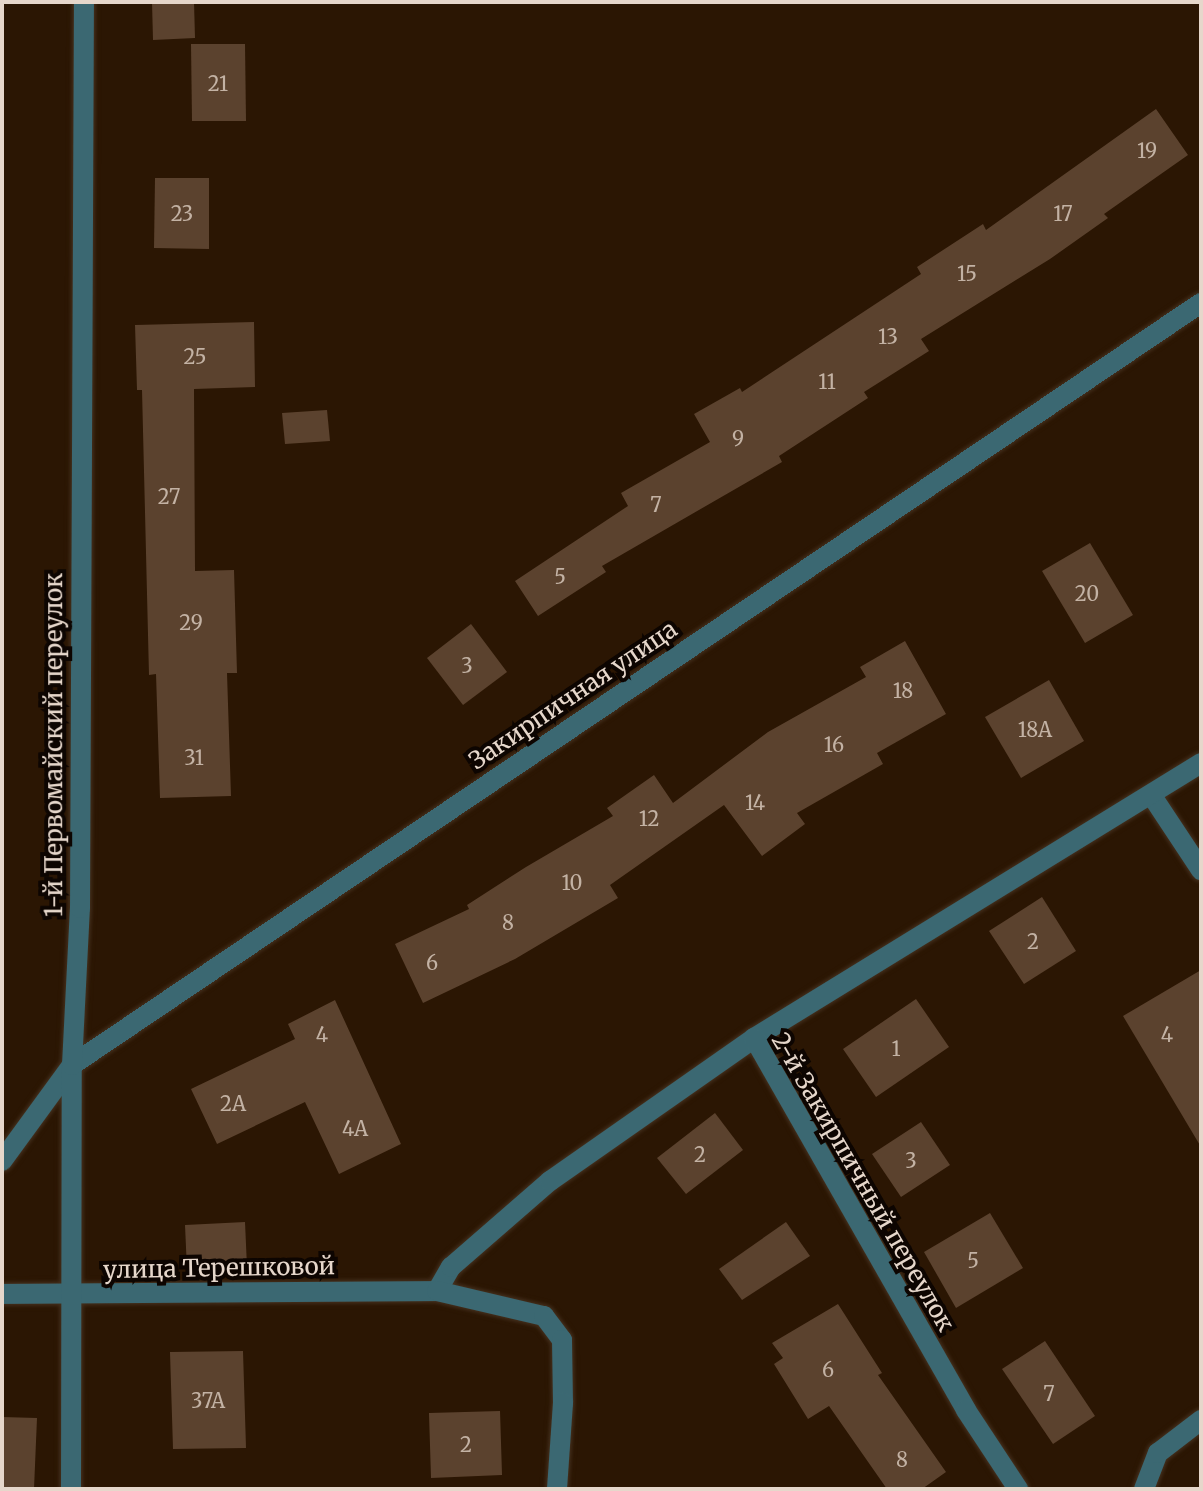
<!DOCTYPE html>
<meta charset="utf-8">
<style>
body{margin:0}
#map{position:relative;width:1203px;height:1491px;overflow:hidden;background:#2b1603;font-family:Merriweather,serif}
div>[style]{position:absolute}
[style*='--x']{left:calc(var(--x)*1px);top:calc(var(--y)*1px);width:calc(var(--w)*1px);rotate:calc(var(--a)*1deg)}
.building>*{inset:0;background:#5b422e}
.roads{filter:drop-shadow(0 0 2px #45311f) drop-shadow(0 0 2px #45311f)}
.minor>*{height:20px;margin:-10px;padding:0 10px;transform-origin:10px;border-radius:10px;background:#3b6872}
span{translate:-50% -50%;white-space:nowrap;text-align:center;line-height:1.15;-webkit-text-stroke:8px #0d0501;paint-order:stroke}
.number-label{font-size:20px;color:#c3b2a4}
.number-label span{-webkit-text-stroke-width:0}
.street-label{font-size:24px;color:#e6d7cb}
.frame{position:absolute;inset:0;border:4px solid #e6d7cb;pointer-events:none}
</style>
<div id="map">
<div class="building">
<i style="clip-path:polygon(152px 2px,194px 2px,195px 38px,153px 40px)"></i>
<i style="clip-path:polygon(191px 44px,245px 44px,246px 121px,192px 121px)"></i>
<i style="clip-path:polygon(1156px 109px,1188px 155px,1104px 214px,1108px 218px,1050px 259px,921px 339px,929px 351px,864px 392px,868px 398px,779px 456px,782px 462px,602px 566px,606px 572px,538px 616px,515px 581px,628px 506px,621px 493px,710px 442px,694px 414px,740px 388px,742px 392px,921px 274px,917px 267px,983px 224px,986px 230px)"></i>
<i style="clip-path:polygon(155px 178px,209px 178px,209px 249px,154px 248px)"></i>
<i style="clip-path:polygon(254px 322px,255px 387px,194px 389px,195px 571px,234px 570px,237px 673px,227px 673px,231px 796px,160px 798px,156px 674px,149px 675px,142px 390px,137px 390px,135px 325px)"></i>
<i style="clip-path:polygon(327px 410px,330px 441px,285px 444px,282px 413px)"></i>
<i style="clip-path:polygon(1090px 543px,1133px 615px,1085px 643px,1042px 571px)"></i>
<i style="clip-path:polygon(471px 624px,507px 672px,463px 705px,427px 658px)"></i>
<i style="clip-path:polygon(905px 641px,946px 714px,877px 753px,883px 764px,797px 813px,805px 824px,762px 856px,724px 805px,610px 885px,618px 898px,515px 959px,423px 1003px,395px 944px,469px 909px,467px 905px,526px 867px,613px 816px,607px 808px,654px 775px,673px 803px,768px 732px,866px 677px,860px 667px)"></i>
<i style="clip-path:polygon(1049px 680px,1084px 741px,1021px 778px,985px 717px)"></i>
<i style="clip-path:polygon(1042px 897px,1076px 951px,1024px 984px,989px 931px)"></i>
<i style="clip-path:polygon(1201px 970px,1201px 1147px,1123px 1016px)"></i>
<i style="clip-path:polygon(916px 999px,949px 1047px,876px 1097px,843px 1049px)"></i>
<i style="clip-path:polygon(335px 1000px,401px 1144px,339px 1174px,305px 1102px,217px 1144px,191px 1089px,295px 1039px,288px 1024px)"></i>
<i style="clip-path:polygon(715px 1113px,743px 1150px,686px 1194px,657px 1158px)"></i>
<i style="clip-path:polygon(921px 1122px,950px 1165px,901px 1197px,872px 1154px)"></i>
<i style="clip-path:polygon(990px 1213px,1023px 1268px,956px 1308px,924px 1252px)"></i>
<i style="clip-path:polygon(245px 1222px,247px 1267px,187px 1270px,185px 1225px)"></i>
<i style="clip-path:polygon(786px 1222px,810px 1256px,742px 1300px,719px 1269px)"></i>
<i style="clip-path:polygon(838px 1304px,882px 1373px,878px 1375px,946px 1472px,922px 1489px,887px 1489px,829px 1406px,808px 1419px,774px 1364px,783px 1358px,772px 1343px)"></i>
<i style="clip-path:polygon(1045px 1341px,1095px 1416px,1053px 1444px,1002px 1369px)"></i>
<i style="clip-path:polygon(243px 1351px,246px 1448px,173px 1449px,170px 1352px)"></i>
<i style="clip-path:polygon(500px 1411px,502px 1475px,431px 1478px,429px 1413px)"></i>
<i style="clip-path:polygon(2px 1417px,37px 1418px,34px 1489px,2px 1488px)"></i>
</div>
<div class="roads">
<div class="minor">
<i style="--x:1152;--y:796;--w:89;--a:56.5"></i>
<i style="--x:754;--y:1038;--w:525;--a:-31.6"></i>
<i style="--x:2;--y:1161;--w:119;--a:-53.9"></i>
<i style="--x:72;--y:1065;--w:1362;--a:-34.02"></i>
<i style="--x:437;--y:1291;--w:28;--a:-60"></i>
<i style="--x:451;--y:1267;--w:131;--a:-41"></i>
<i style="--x:550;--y:1181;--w:249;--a:-35"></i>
<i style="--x:754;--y:1038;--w:428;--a:60.3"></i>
<i style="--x:966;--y:1410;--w:95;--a:56.6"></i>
<i style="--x:2;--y:1294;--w:435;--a:-0.4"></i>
<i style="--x:437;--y:1291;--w:110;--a:13.2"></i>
<i style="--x:544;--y:1316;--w:30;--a:53"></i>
<i style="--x:562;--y:1340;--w:63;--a:89.1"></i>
<i style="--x:563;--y:1403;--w:86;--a:94"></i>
<i style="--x:71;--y:1489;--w:424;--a:-89.9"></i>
<i style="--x:72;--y:1065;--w:157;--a:-87.1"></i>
<i style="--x:80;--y:908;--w:906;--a:-89.75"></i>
<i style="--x:1144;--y:1489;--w:39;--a:-69"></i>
<i style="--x:1158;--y:1453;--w:54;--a:-37.5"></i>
</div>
</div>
<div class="number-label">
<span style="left:218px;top:83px">21</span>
<span style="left:1147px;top:150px">19</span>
<span style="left:182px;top:213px">23</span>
<span style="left:1063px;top:213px">17</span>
<span style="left:967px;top:273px">15</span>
<span style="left:888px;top:336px">13</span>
<span style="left:195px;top:356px">25</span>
<span style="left:827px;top:381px">11</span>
<span style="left:738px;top:438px">9</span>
<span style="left:169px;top:496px">27</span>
<span style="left:656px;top:504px">7</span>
<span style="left:560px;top:576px">5</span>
<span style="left:1087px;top:593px">20</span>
<span style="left:191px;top:622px">29</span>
<span style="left:467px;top:665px">3</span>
<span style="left:903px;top:690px">18</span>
<span style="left:1035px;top:729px">18А</span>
<span style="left:834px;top:744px">16</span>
<span style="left:194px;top:757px">31</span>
<span style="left:755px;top:802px">14</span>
<span style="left:649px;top:818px">12</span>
<span style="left:572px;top:882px">10</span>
<span style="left:508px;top:922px">8</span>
<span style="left:1033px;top:941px">2</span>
<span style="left:432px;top:962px">6</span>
<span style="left:322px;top:1034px">4</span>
<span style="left:1167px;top:1034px">4</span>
<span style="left:896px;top:1048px">1</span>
<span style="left:233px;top:1103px">2А</span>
<span style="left:355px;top:1128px">4А</span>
<span style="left:700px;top:1154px">2</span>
<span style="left:911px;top:1160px">3</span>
<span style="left:973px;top:1260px">5</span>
<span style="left:828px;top:1369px">6</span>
<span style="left:1049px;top:1393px">7</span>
<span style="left:208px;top:1400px">37А</span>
<span style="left:466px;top:1444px">2</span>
<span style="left:902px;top:1459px">8</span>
</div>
<div class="street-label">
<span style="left:573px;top:695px;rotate:-34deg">Закирпичная улица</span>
<span style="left:54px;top:745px;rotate:-90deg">1-й Первомайский переулок</span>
<span style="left:863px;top:1182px;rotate:60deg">2-й Закирпичный переулок</span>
<span style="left:219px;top:1268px;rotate:-1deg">улица Терешковой</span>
</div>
<div class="frame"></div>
</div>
